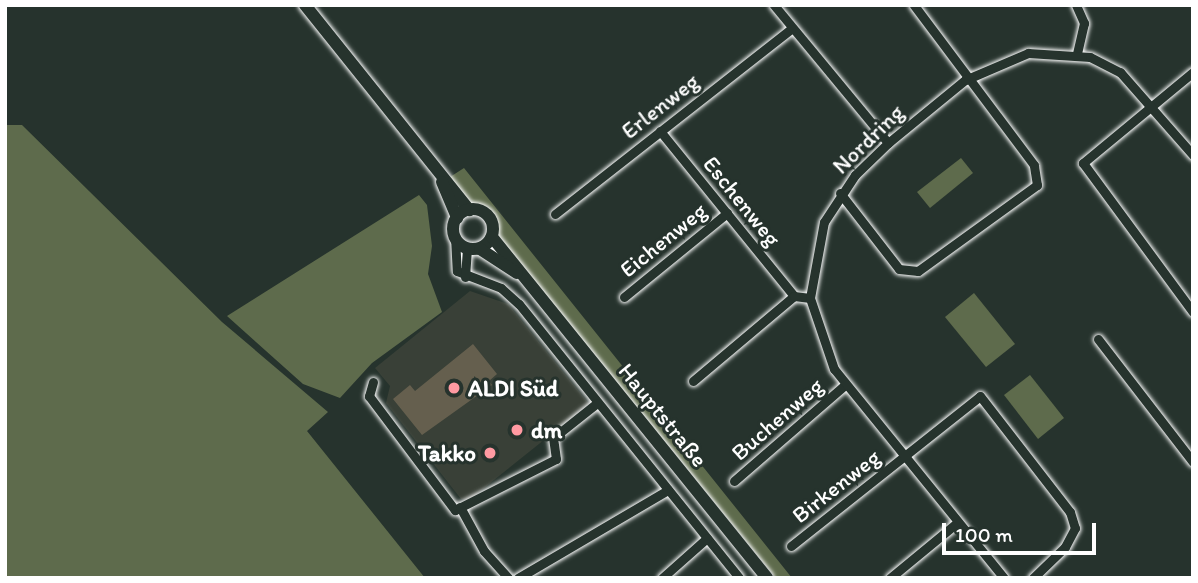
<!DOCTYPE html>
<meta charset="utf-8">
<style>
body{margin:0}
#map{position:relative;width:1198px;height:583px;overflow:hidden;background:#26332d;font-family:Itim,sans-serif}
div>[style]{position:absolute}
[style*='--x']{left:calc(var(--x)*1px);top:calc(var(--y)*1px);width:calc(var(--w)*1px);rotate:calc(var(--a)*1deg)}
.built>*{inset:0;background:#394037}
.green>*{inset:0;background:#5e6b4c}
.building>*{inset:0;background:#655f4e}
.roads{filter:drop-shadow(0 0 2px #fff) drop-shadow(0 0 2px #fff)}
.street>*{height:9px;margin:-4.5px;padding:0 4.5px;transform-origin:4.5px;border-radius:4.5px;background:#26332d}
.secondary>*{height:12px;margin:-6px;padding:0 6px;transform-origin:6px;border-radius:6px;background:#26332d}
.secondary>.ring{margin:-6px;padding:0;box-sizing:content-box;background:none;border:12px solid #26332d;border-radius:50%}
.dots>*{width:19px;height:19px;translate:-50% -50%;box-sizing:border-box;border:4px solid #26332d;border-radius:50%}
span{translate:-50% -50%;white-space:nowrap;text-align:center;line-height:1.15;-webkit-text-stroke:6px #26332d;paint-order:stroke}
.street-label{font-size:23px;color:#fff}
.poi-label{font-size:23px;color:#fff;font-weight:700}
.left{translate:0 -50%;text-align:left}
.right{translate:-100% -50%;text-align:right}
.frame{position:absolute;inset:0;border:7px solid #fff;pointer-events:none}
.scale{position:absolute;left:942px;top:523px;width:154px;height:32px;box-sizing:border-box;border:4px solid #fff;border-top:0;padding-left:9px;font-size:21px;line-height:24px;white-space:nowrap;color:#fff;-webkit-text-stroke:5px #26332d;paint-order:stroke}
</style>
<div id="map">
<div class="built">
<i style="clip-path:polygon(470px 291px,508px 304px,589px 404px,469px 500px,461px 499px,386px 403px,390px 386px,375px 368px)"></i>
</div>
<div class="green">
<i style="clip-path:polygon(5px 125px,22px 125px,222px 322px,328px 412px,307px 431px,425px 578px,5px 578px)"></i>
<i style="clip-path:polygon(961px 158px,973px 173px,930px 208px,917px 192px)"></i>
<i style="clip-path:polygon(464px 168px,792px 578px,776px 578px,498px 236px,489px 213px,469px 204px,450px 177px)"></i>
<i style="clip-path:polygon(419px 195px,427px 205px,432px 246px,428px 274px,442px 312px,372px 363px,340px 398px,303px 384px,227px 316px)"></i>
<i style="clip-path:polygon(974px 293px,1015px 344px,986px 367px,945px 317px)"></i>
<i style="clip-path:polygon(1030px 375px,1064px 418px,1038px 439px,1004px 395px)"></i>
</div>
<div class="building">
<i style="clip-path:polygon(473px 344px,497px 374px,489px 381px,492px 385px,422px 435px,393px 399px,410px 385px,415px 391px)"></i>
</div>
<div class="roads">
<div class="street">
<i style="--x:774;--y:5;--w:179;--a:50.4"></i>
<i style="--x:1076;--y:5;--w:20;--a:66"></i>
<i style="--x:1084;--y:23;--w:32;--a:103"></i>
<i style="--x:1193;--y:72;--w:143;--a:140.4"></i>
<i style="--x:1083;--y:163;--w:185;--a:53.6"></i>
<i style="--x:660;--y:131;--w:213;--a:50.9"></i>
<i style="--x:840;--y:193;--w:96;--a:52.2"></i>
<i style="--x:899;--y:269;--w:19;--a:6"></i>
<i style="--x:918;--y:271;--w:147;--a:-35.9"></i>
<i style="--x:1037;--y:185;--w:20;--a:-99"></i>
<i style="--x:1034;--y:165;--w:200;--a:-126.9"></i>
<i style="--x:555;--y:214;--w:300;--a:-38.1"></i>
<i style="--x:455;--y:237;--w:34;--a:87"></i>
<i style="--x:457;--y:271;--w:47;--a:21.1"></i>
<i style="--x:501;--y:288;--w:24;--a:42"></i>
<i style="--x:519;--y:304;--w:351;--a:51.2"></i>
<i style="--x:465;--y:277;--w:28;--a:-86"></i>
<i style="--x:624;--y:297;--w:133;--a:-39.2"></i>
<i style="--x:1098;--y:339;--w:155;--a:52.3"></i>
<i style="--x:693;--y:381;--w:132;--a:-40.1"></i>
<i style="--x:794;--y:296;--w:16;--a:7"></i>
<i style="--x:373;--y:382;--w:15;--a:106"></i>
<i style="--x:369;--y:396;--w:143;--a:53"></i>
<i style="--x:455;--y:510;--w:113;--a:-26.8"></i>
<i style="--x:556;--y:459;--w:21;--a:-98"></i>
<i style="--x:553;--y:438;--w:56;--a:-38.5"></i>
<i style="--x:734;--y:481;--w:147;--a:-40.9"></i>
<i style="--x:460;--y:507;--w:50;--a:61.4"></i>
<i style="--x:484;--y:551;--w:36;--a:48"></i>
<i style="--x:791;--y:546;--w:241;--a:-38.4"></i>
<i style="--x:980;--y:396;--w:147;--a:52.2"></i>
<i style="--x:1070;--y:512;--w:17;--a:73"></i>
<i style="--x:1075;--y:528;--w:21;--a:118"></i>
<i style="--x:1065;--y:547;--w:45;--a:135.9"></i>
<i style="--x:518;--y:578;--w:174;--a:-30.4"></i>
<i style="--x:662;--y:578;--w:60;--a:-41.6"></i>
<i style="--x:890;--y:578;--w:88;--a:-39.5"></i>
<i style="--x:1004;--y:578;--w:269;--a:-129.1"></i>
<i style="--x:834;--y:369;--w:75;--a:-108.7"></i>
<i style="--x:810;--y:298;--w:77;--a:-79.6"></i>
<i style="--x:824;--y:222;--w:56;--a:-56.6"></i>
<i style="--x:855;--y:175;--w:46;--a:-44.1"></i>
<i style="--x:888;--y:143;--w:99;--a:-39.3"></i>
<i style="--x:965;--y:80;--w:69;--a:-23.2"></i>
<i style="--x:1028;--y:53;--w:62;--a:3.7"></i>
<i style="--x:1090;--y:57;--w:34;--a:27"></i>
<i style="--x:1120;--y:72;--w:111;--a:48.7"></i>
</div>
<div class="secondary">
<i style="--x:305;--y:5;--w:263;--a:51.3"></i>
<i style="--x:442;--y:182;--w:39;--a:67"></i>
<i class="ring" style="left:453px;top:209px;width:28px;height:28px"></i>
<i style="--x:492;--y:237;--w:438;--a:51.1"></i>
<i style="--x:480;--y:249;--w:44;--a:33"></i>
</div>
</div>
<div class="dots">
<i style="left:454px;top:388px;background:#ff9aa2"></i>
<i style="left:517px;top:430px;background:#ff9aa2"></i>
<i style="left:490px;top:453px;background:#ff9aa2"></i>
</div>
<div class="street-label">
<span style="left:660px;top:106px;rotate:-38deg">Erlenweg</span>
<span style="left:868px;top:139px;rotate:-44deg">Nordring</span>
<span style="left:742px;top:201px;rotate:51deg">Eschenweg</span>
<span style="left:663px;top:240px;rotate:-39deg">Eichenweg</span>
<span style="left:663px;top:415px;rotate:51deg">Hauptstraße</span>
<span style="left:777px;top:419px;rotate:-41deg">Buchenweg</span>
<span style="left:836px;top:486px;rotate:-38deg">Birkenweg</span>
</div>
<div class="poi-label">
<span class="left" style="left:468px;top:388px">ALDI Süd</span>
<span class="left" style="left:531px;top:430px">dm</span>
<span class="right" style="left:476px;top:453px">Takko</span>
</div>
<div class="frame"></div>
<div class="scale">100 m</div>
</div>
